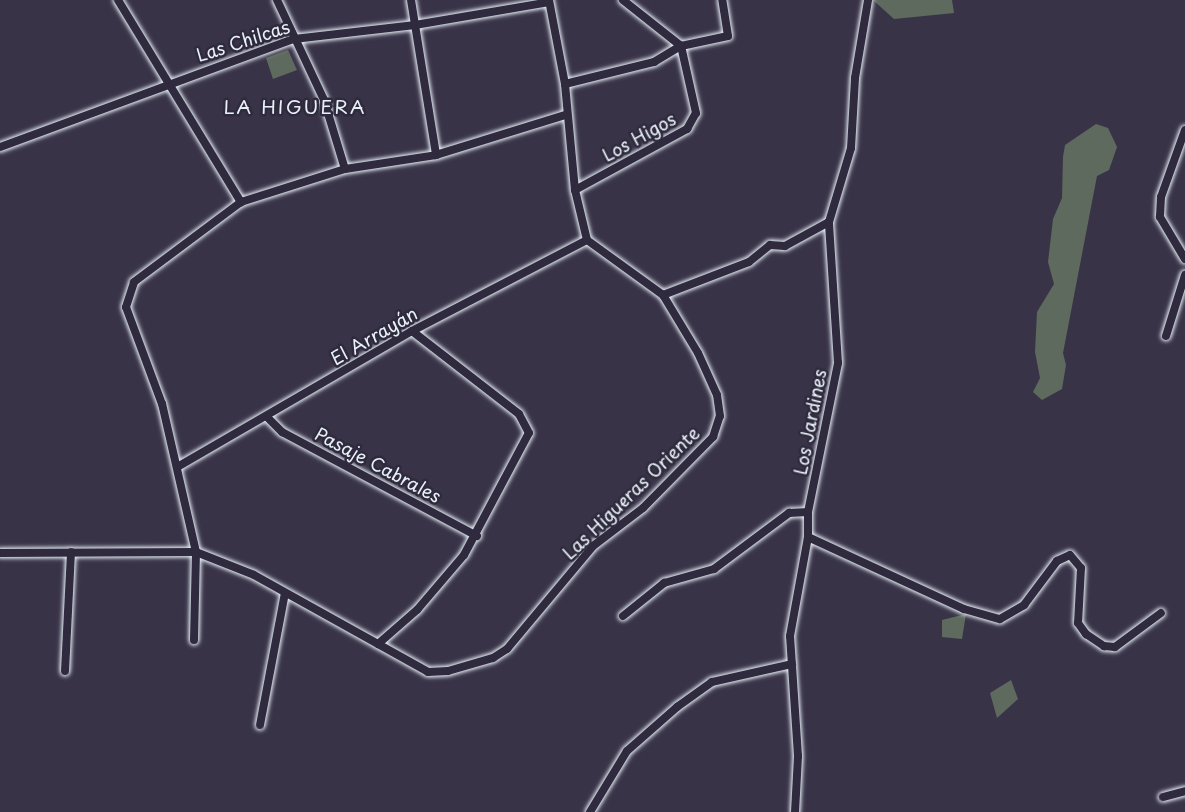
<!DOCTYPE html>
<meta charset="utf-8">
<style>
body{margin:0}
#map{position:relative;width:1185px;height:812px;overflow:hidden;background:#393348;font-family:"Playpen Sans",sans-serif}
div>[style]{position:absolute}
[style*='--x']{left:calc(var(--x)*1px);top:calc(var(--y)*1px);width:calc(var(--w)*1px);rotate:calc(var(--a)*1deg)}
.green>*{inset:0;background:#5f6a5e}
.roads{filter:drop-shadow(0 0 2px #e8f1f8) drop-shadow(0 0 2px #e8f1f8)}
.street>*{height:8px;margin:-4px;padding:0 4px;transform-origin:4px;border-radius:4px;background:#2f2a3d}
span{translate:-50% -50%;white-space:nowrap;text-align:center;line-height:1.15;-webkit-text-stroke:5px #2f2a3d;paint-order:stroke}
.street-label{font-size:18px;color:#e8f1f8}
.neighbourhood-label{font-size:19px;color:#e8f1f8;letter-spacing:2px}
</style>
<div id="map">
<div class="green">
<i style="clip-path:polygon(873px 0,952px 0,954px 13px,894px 19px)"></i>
<i style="clip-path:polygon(288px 50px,297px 70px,273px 79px,266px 58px)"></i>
<i style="clip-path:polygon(1096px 124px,1108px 128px,1117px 147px,1109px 170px,1097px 176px,1063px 353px,1066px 365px,1062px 389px,1042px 400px,1033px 392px,1040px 378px,1035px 352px,1037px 312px,1054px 284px,1048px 262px,1053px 219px,1062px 198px,1063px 157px,1065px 145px)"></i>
<i style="clip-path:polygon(966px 614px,962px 639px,942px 637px,942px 620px)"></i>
<i style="clip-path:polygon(1011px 680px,1018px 699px,997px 718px,990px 693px)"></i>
</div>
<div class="roads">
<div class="street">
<i style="--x:118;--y:0;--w:237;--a:58.7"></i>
<i style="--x:277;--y:0;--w:110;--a:64.8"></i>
<i style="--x:324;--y:100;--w:72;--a:73.1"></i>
<i style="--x:411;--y:0;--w:157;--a:80.8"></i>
<i style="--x:565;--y:84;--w:92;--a:-13.9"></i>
<i style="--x:654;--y:62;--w:31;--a:-31"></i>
<i style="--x:681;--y:46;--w:48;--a:-12"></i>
<i style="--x:728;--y:36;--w:36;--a:-99"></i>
<i style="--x:1185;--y:130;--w:71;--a:109.7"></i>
<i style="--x:1161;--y:197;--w:20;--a:93"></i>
<i style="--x:1160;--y:217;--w:49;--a:59.2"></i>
<i style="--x:0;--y:147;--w:313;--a:-20.2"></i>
<i style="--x:294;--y:39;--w:122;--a:-6.6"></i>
<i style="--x:415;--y:25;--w:136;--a:-9.7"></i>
<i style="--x:575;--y:190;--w:128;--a:-28.6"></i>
<i style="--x:687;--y:129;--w:18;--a:-61"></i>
<i style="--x:696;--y:113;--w:69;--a:-102.6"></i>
<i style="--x:681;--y:46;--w:74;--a:-141.6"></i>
<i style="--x:663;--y:295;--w:92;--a:-21"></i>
<i style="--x:749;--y:262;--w:27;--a:-39"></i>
<i style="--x:770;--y:245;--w:15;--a:4"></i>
<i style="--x:785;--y:246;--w:50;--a:-28.6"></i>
<i style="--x:1166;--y:336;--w:64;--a:-72.7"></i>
<i style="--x:268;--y:418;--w:20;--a:45"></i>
<i style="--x:282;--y:432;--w:221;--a:28.1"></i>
<i style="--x:179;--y:466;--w:269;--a:-30.1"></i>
<i style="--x:412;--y:331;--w:197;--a:-27.5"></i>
<i style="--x:808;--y:537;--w:172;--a:24.8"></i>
<i style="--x:964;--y:609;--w:37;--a:16"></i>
<i style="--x:1000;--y:619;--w:28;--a:-30"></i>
<i style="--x:1024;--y:605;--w:55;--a:-53.1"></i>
<i style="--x:1057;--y:561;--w:14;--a:-25"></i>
<i style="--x:1070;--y:555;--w:17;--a:50"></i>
<i style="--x:1081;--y:568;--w:55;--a:93.1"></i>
<i style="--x:1078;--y:623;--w:14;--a:54"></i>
<i style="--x:1086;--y:634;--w:22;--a:34"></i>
<i style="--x:1104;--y:646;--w:11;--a:5"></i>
<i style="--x:1115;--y:647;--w:57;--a:-36.5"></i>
<i style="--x:0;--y:553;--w:196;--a:-0.3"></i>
<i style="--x:196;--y:552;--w:62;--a:21.6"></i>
<i style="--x:254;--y:575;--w:199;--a:29.1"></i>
<i style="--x:428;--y:672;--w:20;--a:-3"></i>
<i style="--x:448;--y:671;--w:47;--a:-16.1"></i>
<i style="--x:493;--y:658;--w:17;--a:-33"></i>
<i style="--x:507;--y:649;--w:134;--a:-50.1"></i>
<i style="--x:593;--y:546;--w:63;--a:-37.2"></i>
<i style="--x:643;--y:508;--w:100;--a:-45.4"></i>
<i style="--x:713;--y:437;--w:22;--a:-72"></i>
<i style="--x:720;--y:416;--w:21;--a:-98"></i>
<i style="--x:717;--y:395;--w:46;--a:-114.3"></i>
<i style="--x:698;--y:353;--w:68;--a:-121.1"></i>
<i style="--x:663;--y:295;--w:94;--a:-144.1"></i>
<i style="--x:587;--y:240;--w:51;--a:-103.5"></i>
<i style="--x:575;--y:190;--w:106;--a:-95.4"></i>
<i style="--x:565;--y:84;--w:86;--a:-100.8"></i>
<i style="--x:623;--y:616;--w:53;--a:-38.8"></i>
<i style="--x:664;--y:583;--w:52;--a:-15.6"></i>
<i style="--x:714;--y:569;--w:94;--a:-36.7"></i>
<i style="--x:789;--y:513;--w:19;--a:-3"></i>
<i style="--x:194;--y:640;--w:88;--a:-88.7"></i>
<i style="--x:196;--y:552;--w:152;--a:-102.9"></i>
<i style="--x:162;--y:404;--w:103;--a:-110.4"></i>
<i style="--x:126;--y:307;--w:26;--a:-72"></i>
<i style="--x:134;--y:282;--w:134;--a:-36.8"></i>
<i style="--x:241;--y:202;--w:109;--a:-17.6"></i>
<i style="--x:345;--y:169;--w:92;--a:-8.7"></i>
<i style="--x:436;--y:155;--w:135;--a:-17.2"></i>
<i style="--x:378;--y:644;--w:52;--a:-41.1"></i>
<i style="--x:417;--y:610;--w:72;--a:-49.5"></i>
<i style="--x:464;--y:555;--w:138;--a:-62"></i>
<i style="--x:529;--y:433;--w:21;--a:-118"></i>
<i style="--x:519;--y:414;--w:135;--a:-142.2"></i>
<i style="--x:65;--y:671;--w:119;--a:-87.1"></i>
<i style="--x:260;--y:725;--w:134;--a:-79.3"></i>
<i style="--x:1163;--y:797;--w:23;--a:-15"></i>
<i style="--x:590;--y:812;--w:71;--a:-58.8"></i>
<i style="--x:627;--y:751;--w:67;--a:-41.3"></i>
<i style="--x:677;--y:707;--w:43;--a:-35.5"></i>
<i style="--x:712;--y:682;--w:82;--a:-12.7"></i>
<i style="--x:795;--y:812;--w:56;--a:-86.9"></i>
<i style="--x:798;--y:756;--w:120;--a:-93.8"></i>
<i style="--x:790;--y:636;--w:101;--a:-79.7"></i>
<i style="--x:808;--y:537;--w:25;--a:-90"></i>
<i style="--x:808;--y:512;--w:152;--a:-78.6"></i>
<i style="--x:838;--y:363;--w:141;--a:-93.7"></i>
<i style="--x:829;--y:222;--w:77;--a:-73.4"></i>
<i style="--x:851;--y:148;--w:70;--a:-86.7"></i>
<i style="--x:855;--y:78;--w:79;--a:-80.5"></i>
</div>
</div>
<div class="street-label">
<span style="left:243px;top:41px;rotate:-18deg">Las Chilcas</span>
<span style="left:639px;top:137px;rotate:-29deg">Los Higos</span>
<span style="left:374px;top:336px;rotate:-30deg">El Arrayán</span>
<span style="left:810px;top:422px;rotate:-79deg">Los Jardines</span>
<span style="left:378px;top:465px;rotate:28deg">Pasaje Cabrales</span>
<span style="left:631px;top:493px;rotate:-44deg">Las Higueras Oriente</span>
</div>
<div class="neighbourhood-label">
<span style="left:295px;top:107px">LA HIGUERA</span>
</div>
</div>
